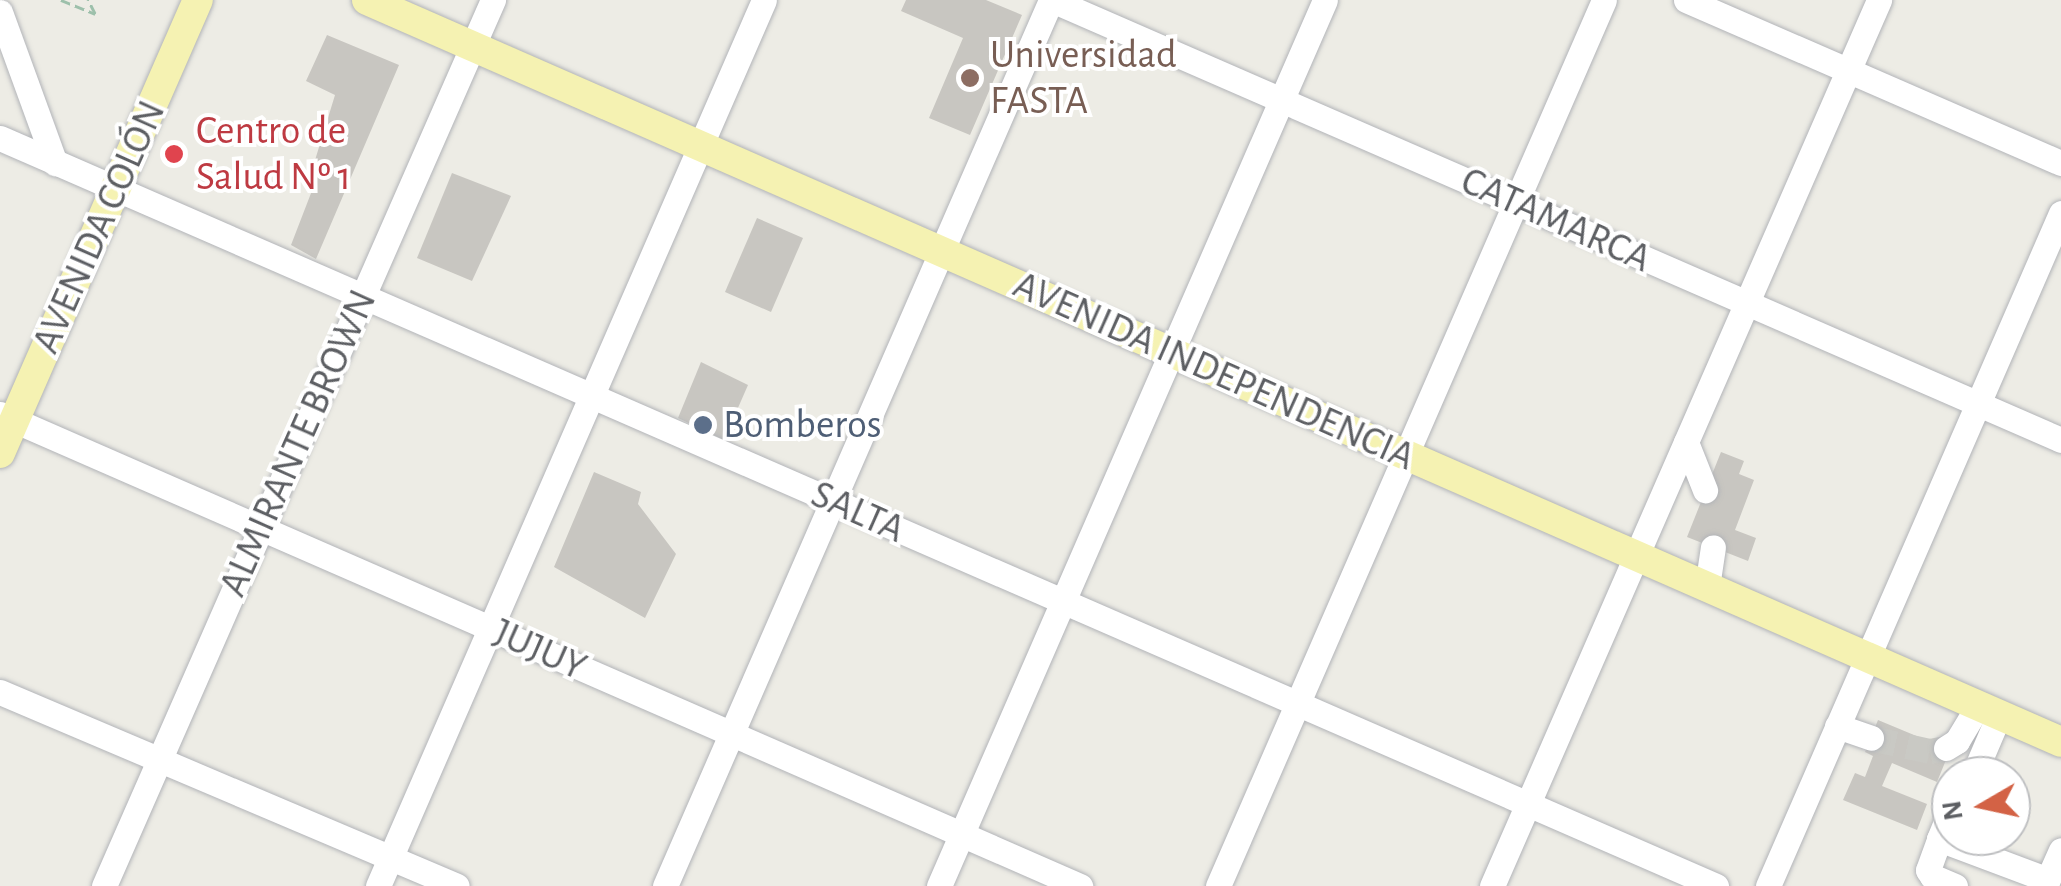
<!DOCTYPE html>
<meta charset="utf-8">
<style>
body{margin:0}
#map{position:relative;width:2061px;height:886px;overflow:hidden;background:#edece5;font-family:"Alegreya Sans",sans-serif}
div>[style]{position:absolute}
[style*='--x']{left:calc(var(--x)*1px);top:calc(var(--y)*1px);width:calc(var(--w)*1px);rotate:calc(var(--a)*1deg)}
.building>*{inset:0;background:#c8c6c1}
.minor-tunnel>*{height:25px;margin-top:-12.5px;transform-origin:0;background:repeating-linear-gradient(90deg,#c9c9c4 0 25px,transparent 0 37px)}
.path>*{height:2.5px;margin-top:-1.25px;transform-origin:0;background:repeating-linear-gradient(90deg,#9dc0ab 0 10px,transparent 0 15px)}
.roads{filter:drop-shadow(0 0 2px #b2b4b8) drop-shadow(0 0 2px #b2b4b8)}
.minor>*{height:25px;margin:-12.5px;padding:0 12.5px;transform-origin:12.5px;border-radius:12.5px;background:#fff}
.major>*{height:30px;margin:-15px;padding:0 15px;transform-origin:15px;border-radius:15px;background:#f5f2b2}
.dots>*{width:28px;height:28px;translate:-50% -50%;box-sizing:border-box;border:5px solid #fff;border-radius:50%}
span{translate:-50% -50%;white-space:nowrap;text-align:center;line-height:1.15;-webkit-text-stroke:8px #fff;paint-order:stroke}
.education-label{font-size:40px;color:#785e54}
.left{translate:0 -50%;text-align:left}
.health-label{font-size:40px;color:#be3a42}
.street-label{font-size:40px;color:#5d5f63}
.service-label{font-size:40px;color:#4e5e75}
.north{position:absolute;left:1931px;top:756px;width:100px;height:100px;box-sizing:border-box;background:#fff;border:2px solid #bebfc1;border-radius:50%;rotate:261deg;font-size:28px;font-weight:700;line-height:40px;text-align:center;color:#5d5f63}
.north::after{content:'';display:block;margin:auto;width:35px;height:45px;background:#d36245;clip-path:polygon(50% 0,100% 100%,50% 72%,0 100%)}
</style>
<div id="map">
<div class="building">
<i style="clip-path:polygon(906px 0,986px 0,1022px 15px,970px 135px,929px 118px,963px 38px,901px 11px)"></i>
<i style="clip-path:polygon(327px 35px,399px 65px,316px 259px,291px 245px,313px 188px,308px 183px,335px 95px,306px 81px)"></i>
<i style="clip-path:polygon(452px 173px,511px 196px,472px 281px,417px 258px)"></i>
<i style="clip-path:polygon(757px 218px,803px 238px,771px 312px,725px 292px)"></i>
<i style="clip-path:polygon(701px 362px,748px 385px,724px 440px,678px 418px)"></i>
<i style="clip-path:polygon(1721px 452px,1744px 461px,1739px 474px,1754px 480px,1735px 530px,1756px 538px,1748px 561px,1687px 537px)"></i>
<i style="clip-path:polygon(594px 472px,641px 492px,638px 504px,676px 554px,645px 618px,554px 567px)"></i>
<i style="clip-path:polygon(1878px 720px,1950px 750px,1937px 782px,1892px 763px,1882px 786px,1927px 804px,1917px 830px,1843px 800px,1855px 773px,1865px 777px,1873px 756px,1865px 752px)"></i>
</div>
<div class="minor-tunnel">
<i style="--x:1871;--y:738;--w:60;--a:12.4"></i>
<i style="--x:1930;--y:751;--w:16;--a:-11"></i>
</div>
<div class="path">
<i style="--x:61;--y:0;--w:37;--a:22"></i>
<i style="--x:95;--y:14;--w:16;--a:-117"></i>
</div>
<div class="roads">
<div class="minor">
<i style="--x:1052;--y:0;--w:1101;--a:23.56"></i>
<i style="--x:1686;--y:0;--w:409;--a:23.5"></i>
<i style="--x:0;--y:12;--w:161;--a:70"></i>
<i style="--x:0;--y:138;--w:1872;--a:23.55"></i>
<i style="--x:0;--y:414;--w:1179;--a:23.61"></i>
<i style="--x:1686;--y:442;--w:52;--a:68.4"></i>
<i style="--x:1707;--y:587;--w:40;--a:-81.5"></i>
<i style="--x:0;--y:692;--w:496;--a:23"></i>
<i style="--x:1837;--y:726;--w:36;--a:19"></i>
<i style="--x:1946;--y:748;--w:13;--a:-32"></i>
<i style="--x:1957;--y:741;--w:41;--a:-59"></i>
<i style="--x:1973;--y:776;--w:66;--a:-66.9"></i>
<i style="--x:1939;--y:839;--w:32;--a:-68"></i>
<i style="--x:104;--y:886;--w:968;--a:-66.3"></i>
<i style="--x:378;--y:886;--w:966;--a:-66.46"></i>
<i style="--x:665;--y:886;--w:966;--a:-66.46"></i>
<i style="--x:939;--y:886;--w:966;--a:-66.46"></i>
<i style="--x:1218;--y:886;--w:966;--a:-66.46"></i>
<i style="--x:1492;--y:886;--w:967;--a:-66.4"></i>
<i style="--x:1768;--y:886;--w:734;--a:-66.47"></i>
<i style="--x:1955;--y:886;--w:25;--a:-157"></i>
<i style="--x:1932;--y:876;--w:7;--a:-124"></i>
<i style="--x:1928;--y:870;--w:33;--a:-70"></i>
<i style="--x:1939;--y:839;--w:116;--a:20.6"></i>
<i style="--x:2045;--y:886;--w:39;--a:-66"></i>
</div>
<div class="major">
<i style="--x:367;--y:0;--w:1849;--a:23.65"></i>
<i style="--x:0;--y:453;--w:494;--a:-66.4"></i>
</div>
</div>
<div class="dots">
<i style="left:970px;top:78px;background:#8d6e63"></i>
<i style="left:174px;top:154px;background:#e0444e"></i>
<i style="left:703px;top:425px;background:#5c6f8a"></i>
</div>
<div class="education-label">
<span class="left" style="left:990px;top:78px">Universidad<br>FASTA</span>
</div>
<div class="health-label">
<span class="left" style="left:196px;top:154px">Centro de<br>Salud Nº 1</span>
</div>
<div class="street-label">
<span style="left:1556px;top:220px;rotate:24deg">CATAMARCA</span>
<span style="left:99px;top:227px;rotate:-66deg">AVENIDA COLÓN</span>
<span style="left:1214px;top:371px;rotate:24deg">AVENIDA INDEPENDENCIA</span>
<span style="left:298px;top:443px;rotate:-66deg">ALMIRANTE BROWN</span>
<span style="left:858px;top:512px;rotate:24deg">SALTA</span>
<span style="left:540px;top:650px;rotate:24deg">JUJUY</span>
</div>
<div class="service-label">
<span class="left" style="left:723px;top:425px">Bomberos</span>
</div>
<div class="north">N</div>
</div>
